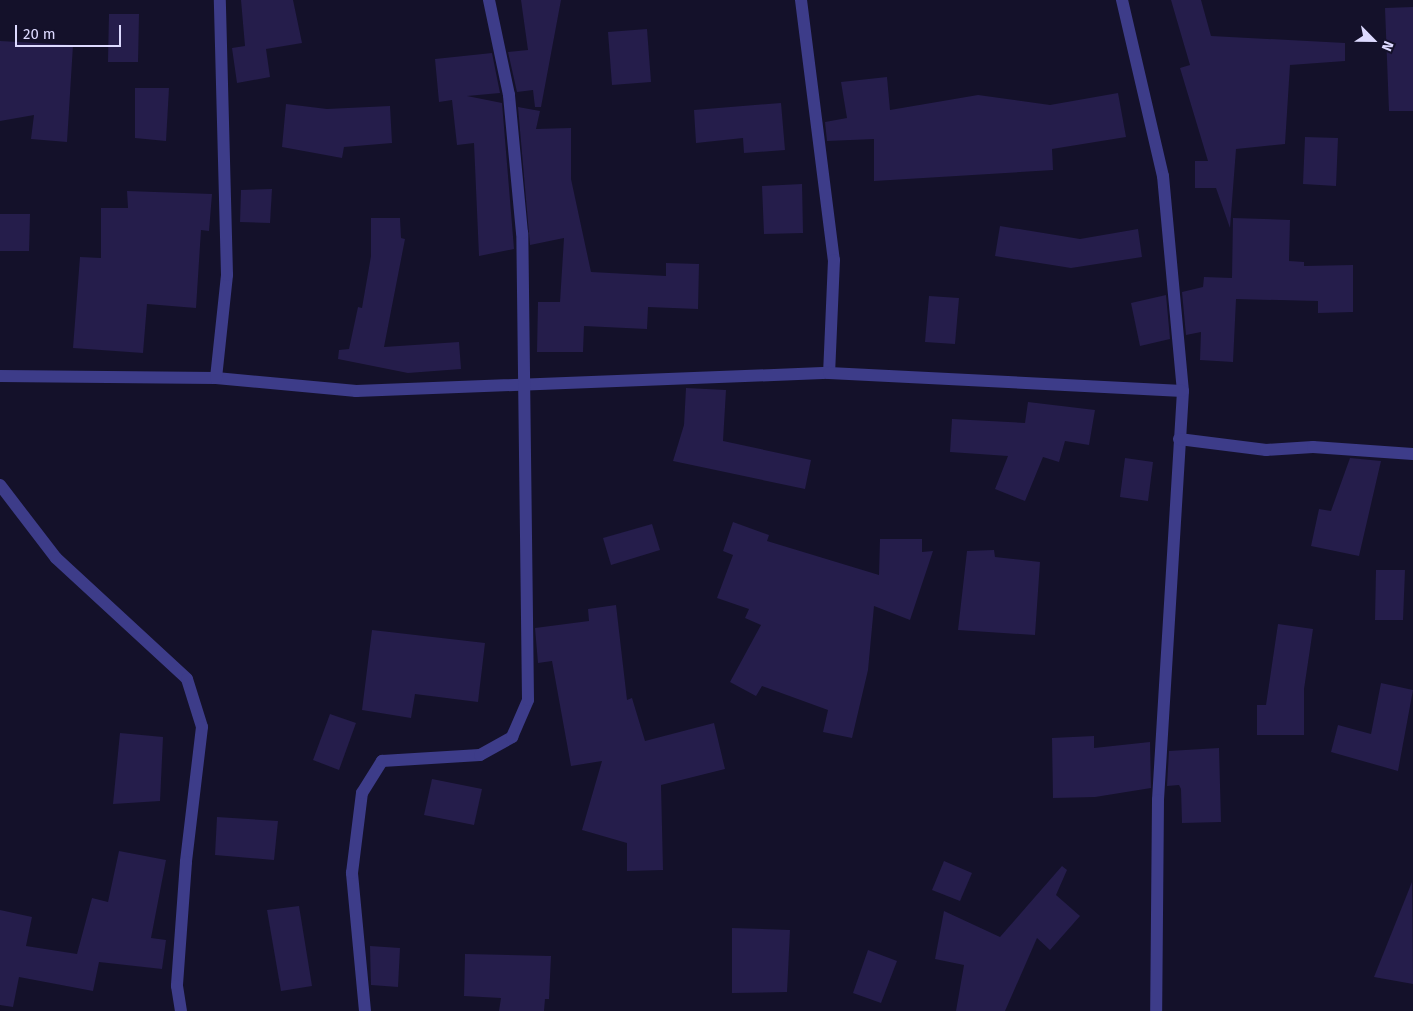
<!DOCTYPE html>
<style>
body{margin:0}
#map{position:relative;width:1413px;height:1011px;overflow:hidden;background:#14112a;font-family:"Fira Sans",sans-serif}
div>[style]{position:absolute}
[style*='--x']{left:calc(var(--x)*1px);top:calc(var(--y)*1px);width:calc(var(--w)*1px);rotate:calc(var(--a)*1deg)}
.building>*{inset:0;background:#251d4b}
.street>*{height:12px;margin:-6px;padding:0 6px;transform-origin:6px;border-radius:6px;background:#3d3c89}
span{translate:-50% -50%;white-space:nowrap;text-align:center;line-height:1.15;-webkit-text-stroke:5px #14112a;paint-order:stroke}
.north{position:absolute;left:1348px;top:15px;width:50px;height:50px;-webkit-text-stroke:4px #14112a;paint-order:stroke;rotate:113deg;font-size:14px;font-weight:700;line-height:20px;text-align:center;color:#dddaff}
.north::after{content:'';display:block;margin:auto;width:18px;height:22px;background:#dddaff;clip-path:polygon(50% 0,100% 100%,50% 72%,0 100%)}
.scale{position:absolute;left:15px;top:25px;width:106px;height:22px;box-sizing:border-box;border:2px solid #dddaff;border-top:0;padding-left:6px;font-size:15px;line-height:18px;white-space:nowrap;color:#dddaff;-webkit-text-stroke:4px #14112a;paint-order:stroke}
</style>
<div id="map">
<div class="building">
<i style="clip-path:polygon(241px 0,293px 0,302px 43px,266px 49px,270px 77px,237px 83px,232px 48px,245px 46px)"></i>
<i style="clip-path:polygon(521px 0,561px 0,541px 107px,535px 107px,533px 90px,517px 92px,508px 52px,528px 50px)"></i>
<i style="clip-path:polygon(1171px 0,1201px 0,1211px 36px,1345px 43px,1345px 61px,1290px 65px,1285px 144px,1236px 149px,1230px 228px,1216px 188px,1195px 188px,1195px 161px,1208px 161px,1180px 68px,1190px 65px)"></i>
<i style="clip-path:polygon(1413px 7px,1413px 111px,1389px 111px,1385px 8px)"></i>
<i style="clip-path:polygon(109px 14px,139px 14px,138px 62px,108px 62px)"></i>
<i style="clip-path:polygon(647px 29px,651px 82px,612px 85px,608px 32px)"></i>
<i style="clip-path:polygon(0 41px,73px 45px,67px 142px,31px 139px,34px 115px,0 121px)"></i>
<i style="clip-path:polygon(492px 53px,500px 93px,467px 96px,502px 103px,514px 249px,479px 256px,474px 143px,457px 145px,452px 100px,439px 102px,435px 59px)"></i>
<i style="clip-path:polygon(887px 77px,890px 110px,978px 95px,1050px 105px,1118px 93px,1126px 137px,1052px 149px,1053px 170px,874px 181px,874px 139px,827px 141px,825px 122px,847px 118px,841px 82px)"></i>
<i style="clip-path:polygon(135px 88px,169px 88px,166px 141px,135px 138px)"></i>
<i style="clip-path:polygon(781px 103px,785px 150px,744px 153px,743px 138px,696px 143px,694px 110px)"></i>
<i style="clip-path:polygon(286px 104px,327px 109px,390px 106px,392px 143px,344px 147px,342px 158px,282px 147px)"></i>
<i style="clip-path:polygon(518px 107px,540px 111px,536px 129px,571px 128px,571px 179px,591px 272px,666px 276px,666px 263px,699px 264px,698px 309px,648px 307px,647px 329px,584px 326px,583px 352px,537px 352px,538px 302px,560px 302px,564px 238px,530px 245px)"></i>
<i style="clip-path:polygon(1305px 137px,1338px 138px,1336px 186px,1303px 184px)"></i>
<i style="clip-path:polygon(802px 184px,803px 233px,764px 234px,762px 186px)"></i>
<i style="clip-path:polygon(272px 189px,270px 223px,240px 222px,241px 190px)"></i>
<i style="clip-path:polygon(127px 191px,212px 194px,209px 231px,201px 230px,196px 308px,147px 304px,143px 353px,73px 348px,80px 257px,101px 258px,101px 208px,128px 208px)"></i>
<i style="clip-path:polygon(0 214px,30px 214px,29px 251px,0 251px)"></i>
<i style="clip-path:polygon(371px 218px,400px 218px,401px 238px,405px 239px,384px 347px,459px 342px,461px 369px,408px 373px,338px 359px,339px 350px,349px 349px,358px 307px,362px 308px,371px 256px)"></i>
<i style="clip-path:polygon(1233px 218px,1290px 220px,1289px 261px,1304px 262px,1304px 266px,1353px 265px,1353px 312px,1318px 313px,1318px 301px,1236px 299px,1233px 362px,1200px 360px,1201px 332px,1186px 335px,1182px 292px,1203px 287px,1204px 277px,1232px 278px)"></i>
<i style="clip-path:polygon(1000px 226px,1080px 239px,1138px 229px,1142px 257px,1071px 268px,995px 256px)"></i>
<i style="clip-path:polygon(1166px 295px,1170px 339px,1140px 346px,1131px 303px)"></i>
<i style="clip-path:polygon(929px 296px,959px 298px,955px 344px,925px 342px)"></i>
<i style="clip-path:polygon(686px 388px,726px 390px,723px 441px,811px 460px,805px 489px,673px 461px,684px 425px)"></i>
<i style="clip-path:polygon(1028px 402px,1095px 410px,1089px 445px,1065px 441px,1059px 462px,1043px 457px,1025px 501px,995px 489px,1008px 456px,950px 452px,952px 419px,1025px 423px)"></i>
<i style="clip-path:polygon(1125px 458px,1153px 462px,1148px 501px,1120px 497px)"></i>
<i style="clip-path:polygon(1350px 458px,1381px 461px,1359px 556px,1311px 546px,1319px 509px,1331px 511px)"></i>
<i style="clip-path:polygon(733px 522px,769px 535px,767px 541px,879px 575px,880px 539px,922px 539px,922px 552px,933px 551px,910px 620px,874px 606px,868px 670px,852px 738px,823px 732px,828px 710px,762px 686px,756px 696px,730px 682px,761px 625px,745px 618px,749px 609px,717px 598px,733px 555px,723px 551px)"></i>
<i style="clip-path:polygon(652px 524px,660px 550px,611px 565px,603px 538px)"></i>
<i style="clip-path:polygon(994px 550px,995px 557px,1040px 562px,1035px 635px,958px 630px,967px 551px)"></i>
<i style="clip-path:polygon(1376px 570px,1405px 570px,1403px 620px,1375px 620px)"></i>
<i style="clip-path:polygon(616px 605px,627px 700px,632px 698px,645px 741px,714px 723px,725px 769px,661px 785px,663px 870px,627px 871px,627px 843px,582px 830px,602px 761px,571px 766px,552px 661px,538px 663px,535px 628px,589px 621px,588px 609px)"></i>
<i style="clip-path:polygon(1278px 624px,1313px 629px,1304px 689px,1304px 735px,1257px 735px,1257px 705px,1266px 705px)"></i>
<i style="clip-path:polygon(372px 630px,485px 643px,478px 702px,415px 694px,411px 718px,362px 710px)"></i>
<i style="clip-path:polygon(1381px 683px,1413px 690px,1398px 771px,1331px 752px,1338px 725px,1371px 734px)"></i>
<i style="clip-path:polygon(330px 714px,356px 723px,339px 770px,313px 760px)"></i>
<i style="clip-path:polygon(120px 733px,163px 737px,160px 801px,113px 804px)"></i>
<i style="clip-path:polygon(1094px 736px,1094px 748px,1150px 742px,1151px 788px,1095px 797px,1053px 798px,1052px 738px)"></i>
<i style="clip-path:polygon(1219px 748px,1221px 822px,1182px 823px,1181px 789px,1179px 785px,1167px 786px,1169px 751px)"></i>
<i style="clip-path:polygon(432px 779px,482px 789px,474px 825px,424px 815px)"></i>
<i style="clip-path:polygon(217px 817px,278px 821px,274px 860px,215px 855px)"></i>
<i style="clip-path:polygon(119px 851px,166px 860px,151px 938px,166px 940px,162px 969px,99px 962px,93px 991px,19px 977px,13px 1007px,0 1005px,0 910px,32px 917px,26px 946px,77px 954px,92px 898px,108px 902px)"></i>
<i style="clip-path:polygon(944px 861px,972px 873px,960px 901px,932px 890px)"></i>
<i style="clip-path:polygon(1062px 866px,1067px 870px,1056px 895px,1080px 916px,1050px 950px,1037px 938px,1005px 1011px,956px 1011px,964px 965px,935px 959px,944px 911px,1000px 937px)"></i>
<i style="clip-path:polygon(1412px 882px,1413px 984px,1374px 977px)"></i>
<i style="clip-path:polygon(299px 906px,312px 986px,281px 991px,267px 910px)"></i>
<i style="clip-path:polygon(732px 928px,790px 930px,787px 992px,732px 993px)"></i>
<i style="clip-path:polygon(370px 946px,400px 948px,398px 987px,371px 985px)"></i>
<i style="clip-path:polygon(868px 950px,897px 961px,881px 1003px,853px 993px)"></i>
<i style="clip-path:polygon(465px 954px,551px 956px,549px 999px,545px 999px,544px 1011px,499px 1011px,501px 998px,464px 996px)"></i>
</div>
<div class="street">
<i style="--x:801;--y:0;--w:262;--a:82.8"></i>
<i style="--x:834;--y:260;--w:113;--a:92.5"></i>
<i style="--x:1122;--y:0;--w:181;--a:76.9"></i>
<i style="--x:1163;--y:176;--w:216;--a:84.7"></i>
<i style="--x:1183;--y:391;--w:410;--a:93.5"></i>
<i style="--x:1158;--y:800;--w:211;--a:90.5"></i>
<i style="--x:0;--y:376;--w:216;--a:0.5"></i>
<i style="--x:216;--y:378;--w:141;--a:5.3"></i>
<i style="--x:356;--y:391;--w:473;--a:-2.2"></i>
<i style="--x:829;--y:373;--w:354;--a:2.9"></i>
<i style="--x:216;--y:378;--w:104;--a:-83.9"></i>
<i style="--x:227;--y:275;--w:275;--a:-91.5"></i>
<i style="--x:1179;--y:439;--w:88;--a:7.2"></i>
<i style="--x:1266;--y:450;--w:47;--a:-3.7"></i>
<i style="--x:1313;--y:447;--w:100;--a:4"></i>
<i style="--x:0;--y:485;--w:92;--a:52.5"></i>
<i style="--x:56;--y:558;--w:178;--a:42.7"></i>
<i style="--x:187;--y:679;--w:50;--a:72.6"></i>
<i style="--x:202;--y:727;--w:136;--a:96.8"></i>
<i style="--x:186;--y:862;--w:124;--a:94.2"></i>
<i style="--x:177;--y:986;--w:25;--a:81"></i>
<i style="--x:365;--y:1011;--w:139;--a:-95.4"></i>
<i style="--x:352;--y:873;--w:81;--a:-82.9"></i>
<i style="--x:362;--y:793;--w:38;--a:-58"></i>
<i style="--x:382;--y:761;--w:98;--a:-3.5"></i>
<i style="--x:480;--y:755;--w:37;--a:-29"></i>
<i style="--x:512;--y:737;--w:40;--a:-66.6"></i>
<i style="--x:528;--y:700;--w:467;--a:-90.7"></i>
<i style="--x:522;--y:233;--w:139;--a:-95.4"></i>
<i style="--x:509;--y:95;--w:97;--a:-101.9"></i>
</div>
<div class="north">N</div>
<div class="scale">20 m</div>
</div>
